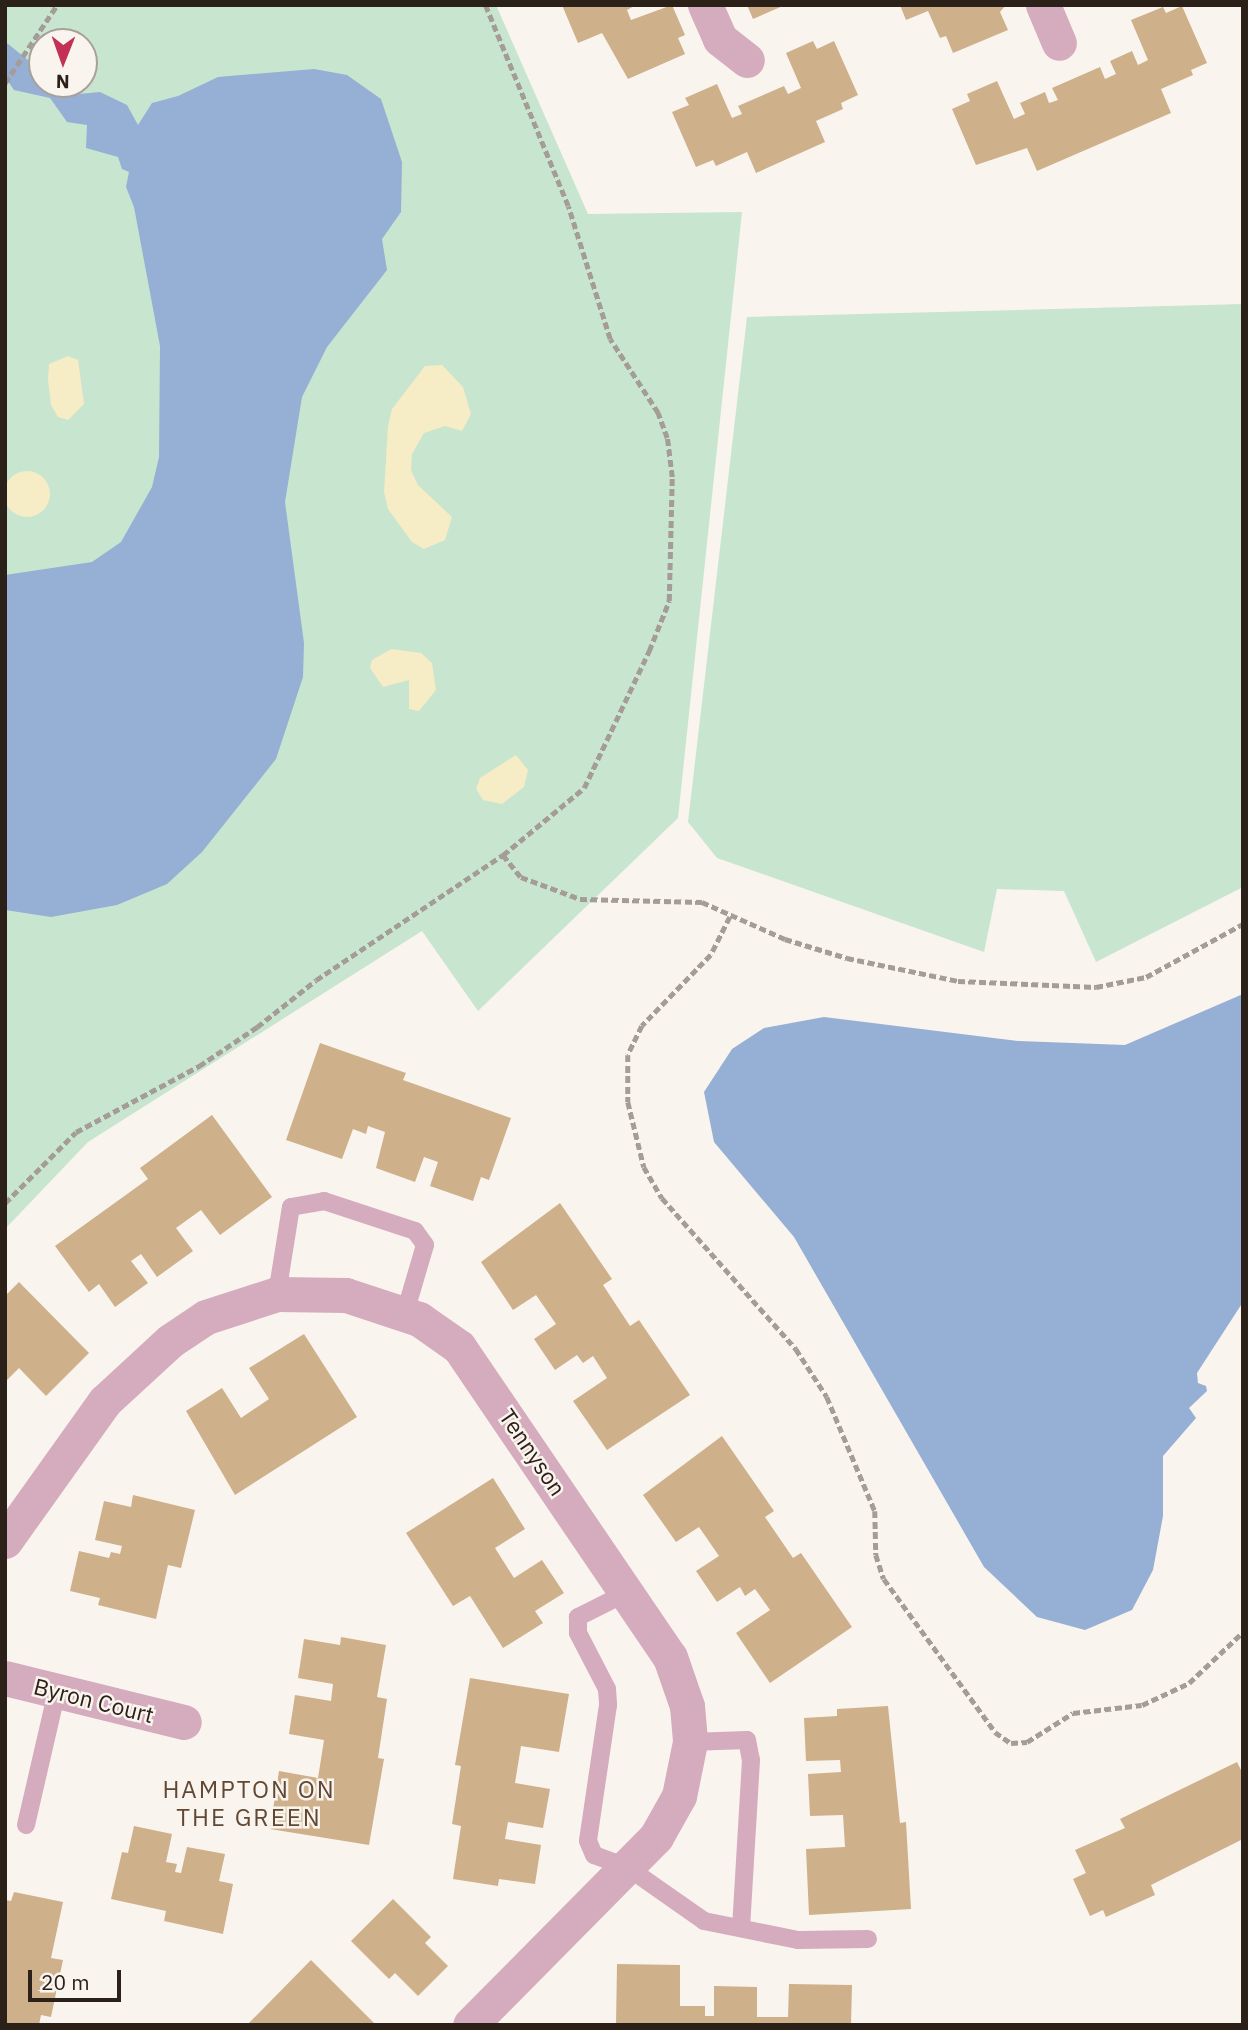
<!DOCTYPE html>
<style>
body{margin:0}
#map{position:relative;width:1248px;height:2030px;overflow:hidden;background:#faf4ef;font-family:"IBM Plex Sans",sans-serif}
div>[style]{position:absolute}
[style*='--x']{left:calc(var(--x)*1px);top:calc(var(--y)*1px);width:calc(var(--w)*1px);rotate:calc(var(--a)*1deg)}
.green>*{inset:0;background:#c8e5cf}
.sand>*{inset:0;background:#f6ecc6}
.round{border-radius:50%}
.water>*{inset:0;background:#96afd5}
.stream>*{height:10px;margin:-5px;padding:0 5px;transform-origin:5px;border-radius:5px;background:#96afd5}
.building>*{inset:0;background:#ceb08a}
.path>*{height:4.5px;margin-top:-2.25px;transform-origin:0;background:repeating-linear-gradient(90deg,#a49c96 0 7px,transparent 0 10.5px)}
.service>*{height:18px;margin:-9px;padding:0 9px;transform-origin:9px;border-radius:9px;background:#d5abbe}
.minor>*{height:35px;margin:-17.5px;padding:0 17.5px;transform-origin:17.5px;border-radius:17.5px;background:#d5abbe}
span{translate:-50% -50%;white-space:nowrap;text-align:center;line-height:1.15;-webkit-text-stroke:5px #faf4ef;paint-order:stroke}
.street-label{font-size:23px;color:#2c2118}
.neighbourhood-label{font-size:24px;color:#614833;letter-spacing:2px}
.frame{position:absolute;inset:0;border:7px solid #2c2118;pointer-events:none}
.north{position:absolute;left:28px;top:28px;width:70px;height:70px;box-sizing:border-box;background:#faf4ef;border:2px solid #a8a099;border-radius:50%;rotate:181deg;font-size:19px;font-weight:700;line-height:28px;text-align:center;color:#2c2118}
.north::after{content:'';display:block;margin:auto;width:24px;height:32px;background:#c23254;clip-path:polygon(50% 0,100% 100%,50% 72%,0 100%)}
.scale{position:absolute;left:28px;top:1970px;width:93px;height:32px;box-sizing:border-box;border:4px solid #2c2118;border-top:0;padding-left:9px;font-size:21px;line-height:24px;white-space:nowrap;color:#2c2118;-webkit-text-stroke:5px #faf4ef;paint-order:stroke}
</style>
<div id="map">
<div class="green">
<i style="clip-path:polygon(evenodd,5px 5px,496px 5px,588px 214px,742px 212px,678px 818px,478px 1011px,422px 931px,88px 1142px,5px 1229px,5px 5px,42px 42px,84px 42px,84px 84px,42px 84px,42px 42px)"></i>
<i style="clip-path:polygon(1243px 304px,1243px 887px,1096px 962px,1064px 891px,997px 889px,984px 952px,717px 858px,688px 822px,747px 317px)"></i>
</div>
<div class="sand">
<i style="clip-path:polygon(68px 356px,78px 360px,84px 404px,68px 420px,58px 417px,51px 405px,48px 379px,49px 364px)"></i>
<i style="clip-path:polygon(442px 365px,463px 387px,471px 414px,462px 431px,445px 426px,424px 433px,412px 454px,411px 470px,418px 485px,452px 517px,445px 540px,424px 549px,412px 542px,388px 509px,384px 492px,388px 426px,392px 409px,425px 366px)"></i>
<i class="round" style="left:4px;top:471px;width:46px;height:46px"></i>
<i style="clip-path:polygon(391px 649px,421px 653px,432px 663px,436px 690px,419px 711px,409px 709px,409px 680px,383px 687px,370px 668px,372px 660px)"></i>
<i style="clip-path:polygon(516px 755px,528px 770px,524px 787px,502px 804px,483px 800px,476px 789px,480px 778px)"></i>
</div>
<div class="water">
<i style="clip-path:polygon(5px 48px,42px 78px,42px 84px,68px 95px,100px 92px,127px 105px,138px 125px,152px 103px,178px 96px,218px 77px,314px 69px,347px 75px,381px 99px,402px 162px,401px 212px,382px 239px,387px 270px,327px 347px,302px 397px,285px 502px,304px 643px,303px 677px,276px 759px,202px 852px,167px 884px,117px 905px,51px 917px,5px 910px,5px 575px,92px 562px,121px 542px,152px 487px,159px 457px,160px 346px,134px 207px,126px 187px,129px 172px,122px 169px,118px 157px,86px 148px,87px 125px,67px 122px,50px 98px,14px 90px,5px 77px)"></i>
<i style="clip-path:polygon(1243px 994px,1243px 1302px,1197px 1373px,1198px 1383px,1206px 1386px,1207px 1391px,1189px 1408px,1196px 1418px,1163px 1456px,1163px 1516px,1153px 1570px,1132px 1610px,1085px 1630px,1037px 1617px,984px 1567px,794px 1237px,714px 1142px,704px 1092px,732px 1049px,764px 1028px,824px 1017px,1019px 1041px,1125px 1045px)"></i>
</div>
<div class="stream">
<i style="--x:5;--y:48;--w:48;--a:39"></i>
</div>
<div class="building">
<i style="clip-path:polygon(562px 5px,636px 5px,627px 10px,631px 20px,672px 5px,685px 35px,678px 38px,685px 54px,628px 79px,602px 33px,578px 43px)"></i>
<i style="clip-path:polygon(747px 5px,785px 5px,753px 19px)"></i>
<i style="clip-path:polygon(900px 5px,1006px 5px,1000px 12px,1008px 30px,953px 53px,946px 36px,940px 38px,928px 11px,906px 20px)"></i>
<i style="clip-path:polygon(1182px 6px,1207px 63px,1191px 70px,1193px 75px,1161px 89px,1171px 113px,1037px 171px,1027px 148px,976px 165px,952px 109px,970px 101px,967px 94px,997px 81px,1014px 119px,1025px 114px,1020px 103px,1045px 92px,1049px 103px,1058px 100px,1052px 88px,1100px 67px,1105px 79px,1116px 74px,1110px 61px,1132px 51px,1138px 65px,1148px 60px,1131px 20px,1163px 7px,1166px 13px)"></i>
<i style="clip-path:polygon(813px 41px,817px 49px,834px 41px,858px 95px,841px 103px,843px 109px,816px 121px,825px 142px,756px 173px,747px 152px,716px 166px,713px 160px,696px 167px,672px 112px,689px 105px,685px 98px,717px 84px,732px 118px,742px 114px,738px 106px,784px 86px,788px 94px,801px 88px,786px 53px)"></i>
<i style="clip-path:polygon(320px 1043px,406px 1073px,403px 1080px,511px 1118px,489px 1180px,481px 1177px,473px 1201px,430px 1186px,438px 1162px,424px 1157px,415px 1182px,376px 1168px,385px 1132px,368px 1126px,366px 1134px,353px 1129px,342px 1159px,286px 1140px)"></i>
<i style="clip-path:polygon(212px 1115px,272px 1197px,220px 1235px,201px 1210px,176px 1228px,193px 1251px,157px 1277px,141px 1254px,131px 1261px,148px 1283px,115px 1307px,99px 1284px,89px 1292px,55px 1246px,148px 1179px,140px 1168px)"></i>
<i style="clip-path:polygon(560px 1203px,612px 1279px,603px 1285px,630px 1326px,639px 1320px,690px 1395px,607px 1450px,573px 1401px,607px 1378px,593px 1356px,583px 1363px,577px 1355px,555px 1370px,534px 1339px,556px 1324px,536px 1295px,513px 1310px,481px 1262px)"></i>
<i style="clip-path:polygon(19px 1282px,89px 1353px,46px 1396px,19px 1368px,5px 1382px,5px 1296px)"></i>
<i style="clip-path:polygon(304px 1334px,357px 1417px,235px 1495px,186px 1411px,222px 1388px,241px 1418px,269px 1399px,249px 1368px)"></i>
<i style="clip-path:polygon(722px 1436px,774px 1511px,765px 1517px,793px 1558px,801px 1553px,852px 1627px,770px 1683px,736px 1633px,770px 1610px,755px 1589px,745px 1596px,740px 1587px,717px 1602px,696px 1571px,719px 1556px,699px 1527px,676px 1542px,643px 1495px)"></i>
<i style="clip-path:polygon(493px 1478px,525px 1529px,495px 1548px,514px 1578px,542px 1560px,564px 1593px,535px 1611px,543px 1623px,503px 1648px,470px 1596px,453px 1606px,406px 1533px)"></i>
<i style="clip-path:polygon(133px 1495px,195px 1510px,181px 1568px,168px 1565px,156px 1619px,98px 1605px,100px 1598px,70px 1591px,79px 1551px,109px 1558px,111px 1552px,120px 1554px,122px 1546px,95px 1540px,104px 1501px,131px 1507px)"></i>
<i style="clip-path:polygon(341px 1637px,386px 1645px,377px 1697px,387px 1699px,378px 1758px,384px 1759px,369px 1845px,270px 1829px,279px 1771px,318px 1778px,324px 1740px,289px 1734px,295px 1695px,331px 1701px,333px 1684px,298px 1678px,304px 1639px,340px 1645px)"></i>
<i style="clip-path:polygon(470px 1678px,569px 1694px,559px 1752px,521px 1746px,515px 1783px,550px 1789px,543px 1828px,508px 1822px,505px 1839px,541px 1845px,535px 1884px,499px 1879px,498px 1886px,453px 1879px,461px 1826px,452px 1824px,461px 1766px,455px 1765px)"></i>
<i style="clip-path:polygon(888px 1706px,900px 1823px,906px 1822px,911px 1909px,809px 1915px,806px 1849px,845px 1847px,843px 1815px,810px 1816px,808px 1774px,841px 1772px,840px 1760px,806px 1761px,804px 1718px,837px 1716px,837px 1709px)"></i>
<i style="clip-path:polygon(1237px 1762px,1243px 1774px,1243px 1839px,1151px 1885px,1155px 1895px,1106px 1917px,1103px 1910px,1090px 1916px,1073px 1879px,1086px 1873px,1075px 1850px,1125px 1828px,1120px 1819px)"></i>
<i style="clip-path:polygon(134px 1826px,172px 1834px,166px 1862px,177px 1864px,175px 1872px,181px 1873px,187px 1847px,225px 1854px,219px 1881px,233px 1884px,223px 1934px,164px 1921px,166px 1911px,111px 1899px,122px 1852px,128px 1853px)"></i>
<i style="clip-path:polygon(14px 1892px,63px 1902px,51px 1958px,63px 1960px,51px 2017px,41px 2015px,39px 2025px,5px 2025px,5px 1900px,11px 1901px)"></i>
<i style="clip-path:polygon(393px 1899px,431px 1937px,425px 1943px,448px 1966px,418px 1996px,395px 1973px,389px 1979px,351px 1941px)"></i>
<i style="clip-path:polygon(311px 1960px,376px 2025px,247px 2025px)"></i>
<i style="clip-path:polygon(617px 1964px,680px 1965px,680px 2006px,705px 2006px,705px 2016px,714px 2016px,714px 1986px,757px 1987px,757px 2017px,788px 2017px,789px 1984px,852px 1985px,851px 2025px,616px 2025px)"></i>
</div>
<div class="path">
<i style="--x:5;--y:83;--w:94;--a:-56.3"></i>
<i style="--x:503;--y:855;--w:28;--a:51"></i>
<i style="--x:521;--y:877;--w:63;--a:20.4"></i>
<i style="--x:580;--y:899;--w:122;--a:1.4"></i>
<i style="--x:702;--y:902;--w:91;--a:24"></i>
<i style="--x:785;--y:939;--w:65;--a:17"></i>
<i style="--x:847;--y:958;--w:113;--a:11.7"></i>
<i style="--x:958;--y:981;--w:138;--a:2.5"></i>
<i style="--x:1096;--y:987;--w:51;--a:-11.3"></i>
<i style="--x:1146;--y:977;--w:111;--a:-28.7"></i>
<i style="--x:730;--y:917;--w:42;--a:116.6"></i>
<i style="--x:711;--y:955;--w:99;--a:134.2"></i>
<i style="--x:642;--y:1026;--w:32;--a:116"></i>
<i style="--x:628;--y:1055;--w:47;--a:90"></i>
<i style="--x:628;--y:1102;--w:67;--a:76.2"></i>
<i style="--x:644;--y:1167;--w:36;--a:60"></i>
<i style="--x:662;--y:1198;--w:202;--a:48.4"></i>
<i style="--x:796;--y:1349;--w:57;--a:57.1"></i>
<i style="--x:827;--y:1397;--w:124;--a:67.2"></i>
<i style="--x:875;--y:1511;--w:44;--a:88.7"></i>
<i style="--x:876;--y:1555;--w:25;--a:72"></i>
<i style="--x:884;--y:1579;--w:189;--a:54"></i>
<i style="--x:995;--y:1732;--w:19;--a:35"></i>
<i style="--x:1011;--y:1743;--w:16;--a:-4"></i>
<i style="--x:1027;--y:1742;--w:54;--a:-32.2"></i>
<i style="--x:1073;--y:1713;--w:69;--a:-6.6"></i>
<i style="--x:1142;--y:1705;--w:52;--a:-25.1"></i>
<i style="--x:1189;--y:1683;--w:74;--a:-43.4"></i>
<i style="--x:5;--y:1203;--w:100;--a:-45"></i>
<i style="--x:76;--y:1132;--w:140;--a:-28.2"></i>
<i style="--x:199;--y:1066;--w:70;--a:-33.9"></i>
<i style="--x:257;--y:1027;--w:75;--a:-38.5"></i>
<i style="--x:316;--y:980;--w:225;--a:-33.8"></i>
<i style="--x:503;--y:855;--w:105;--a:-39.6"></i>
<i style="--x:584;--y:788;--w:152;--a:-64.6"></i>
<i style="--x:649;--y:651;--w:54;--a:-68.2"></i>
<i style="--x:669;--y:601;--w:124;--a:-88.6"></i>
<i style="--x:672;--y:477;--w:39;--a:-97"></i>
<i style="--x:667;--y:438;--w:27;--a:-110"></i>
<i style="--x:658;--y:413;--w:88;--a:-123"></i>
<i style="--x:610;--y:339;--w:139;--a:-107.5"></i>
<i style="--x:568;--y:206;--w:217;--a:-112.4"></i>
</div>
<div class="service">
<i style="--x:277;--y:1294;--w:88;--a:-80.9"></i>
<i style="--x:291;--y:1207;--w:34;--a:-10"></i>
<i style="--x:324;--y:1201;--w:96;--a:18.2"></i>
<i style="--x:415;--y:1231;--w:17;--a:54"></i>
<i style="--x:425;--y:1245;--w:71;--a:106.4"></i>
<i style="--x:626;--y:1593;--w:54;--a:153.4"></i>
<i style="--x:578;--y:1617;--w:16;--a:90"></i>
<i style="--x:578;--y:1633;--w:63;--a:62.6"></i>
<i style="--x:607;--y:1689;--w:16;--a:86"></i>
<i style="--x:608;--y:1705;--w:137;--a:98.4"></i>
<i style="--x:588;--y:1841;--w:15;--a:67"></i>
<i style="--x:594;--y:1855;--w:35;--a:20"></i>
<i style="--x:627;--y:1867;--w:94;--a:35"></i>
<i style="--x:704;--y:1921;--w:96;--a:11.4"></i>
<i style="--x:798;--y:1940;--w:70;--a:-0.8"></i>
<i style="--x:690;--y:1742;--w:57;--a:-2"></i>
<i style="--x:747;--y:1740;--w:20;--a:79"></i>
<i style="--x:751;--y:1760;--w:168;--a:93.4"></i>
<i style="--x:26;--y:1825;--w:138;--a:-77"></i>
</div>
<div class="minor">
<i style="--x:705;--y:5;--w:37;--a:66"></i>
<i style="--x:720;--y:39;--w:34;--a:38"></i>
<i style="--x:1043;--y:5;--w:41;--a:67.2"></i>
<i style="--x:5;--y:1541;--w:172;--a:-54.5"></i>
<i style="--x:105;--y:1401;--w:88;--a:-42.7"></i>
<i style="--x:170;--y:1341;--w:43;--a:-33.7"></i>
<i style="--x:206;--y:1317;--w:75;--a:-17.9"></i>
<i style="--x:277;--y:1294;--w:69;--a:0.8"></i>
<i style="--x:346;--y:1295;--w:77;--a:18.2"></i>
<i style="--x:419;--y:1319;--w:49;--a:35"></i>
<i style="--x:459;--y:1347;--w:375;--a:55.8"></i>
<i style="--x:670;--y:1657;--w:52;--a:70.9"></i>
<i style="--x:687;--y:1706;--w:36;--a:85"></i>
<i style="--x:690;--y:1742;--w:55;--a:101.5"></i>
<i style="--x:679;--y:1796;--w:47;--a:119.3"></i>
<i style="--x:656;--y:1837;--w:264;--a:134.7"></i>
<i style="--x:5;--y:1678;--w:184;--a:13.8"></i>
</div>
<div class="street-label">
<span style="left:533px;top:1452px;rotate:56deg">Tennyson</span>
<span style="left:94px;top:1700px;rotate:14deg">Byron Court</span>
</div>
<div class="neighbourhood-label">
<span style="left:249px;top:1804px">HAMPTON ON<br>THE GREEN</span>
</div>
<div class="frame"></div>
<div class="north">N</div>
<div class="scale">20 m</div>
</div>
